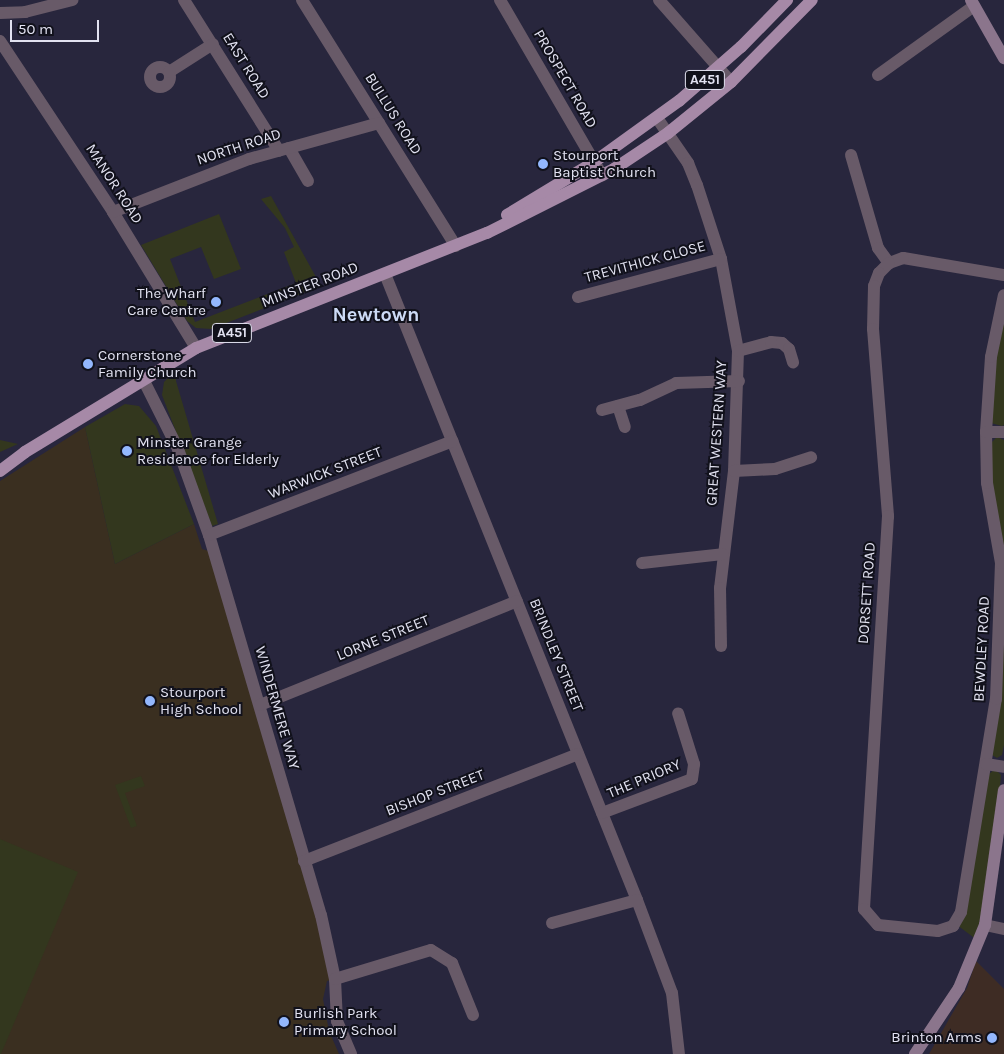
<!DOCTYPE html>
<style>
body{margin:0}
#map{position:relative;width:1004px;height:1054px;overflow:hidden;background:#28263d;font-family:Karla,sans-serif}
div>[style]{position:absolute}
[style*='--x']{left:calc(var(--x)*1px);top:calc(var(--y)*1px);width:calc(var(--w)*1px);rotate:calc(var(--a)*1deg)}
.commercial>*{inset:0;background:#3e2c24}
.education>*{inset:0;background:#3a2f20}
.green>*{inset:0;background:#33371e}
.minor>*{height:12px;margin:-6px;padding:0 6px;transform-origin:6px;border-radius:6px;background:#685a68}
.minor>.ring{margin:-6px;padding:0;box-sizing:content-box;background:none;border:12px solid #685a68;border-radius:50%}
.secondary>*{height:12px;margin:-6px;padding:0 6px;transform-origin:6px;border-radius:6px;background:#8b758c}
.primary>*{height:12px;margin:-6px;padding:0 6px;transform-origin:6px;border-radius:6px;background:#a689a7}
.dots>*{width:14px;height:14px;translate:-50% -50%;box-sizing:border-box;border:2px solid #11111b;border-radius:50%}
span{translate:-50% -50%;white-space:nowrap;text-align:center;line-height:1.15;-webkit-text-stroke:4px #11111b;paint-order:stroke}
.shield-label span{padding:1px 4px;background:#11111b;border:1px solid;border-radius:4px;-webkit-text-stroke-width:0}
.shield-label{font-size:14px;color:#e2e2f1;font-weight:700}
.street-label{font-size:15px;color:#e2e2f1}
.poi-label{font-size:15px;color:#e2e2f1}
.left{translate:0 -50%;text-align:left}
.right{translate:-100% -50%;text-align:right}
.district-label{font-size:20px;color:#ccdaf5;font-weight:700}
.scale{position:absolute;left:10px;top:20px;width:89px;height:22px;box-sizing:border-box;border:2px solid #e2e2f1;border-top:0;padding-left:6px;font-size:15px;line-height:18px;white-space:nowrap;color:#e2e2f1;-webkit-text-stroke:4px #11111b;paint-order:stroke}
</style>
<div id="map">
<div class="commercial">
<i style="clip-path:polygon(976px 961px,1004px 989px,1004px 1054px,929px 1054px,967px 988px)"></i>
</div>
<div class="education">
<i style="clip-path:polygon(85px 427px,115px 564px,194px 524px,202px 549px,215px 553px,335px 979px,327px 981px,323px 999px,329px 1031px,339px 1054px,0 1054px,0 481px)"></i>
</div>
<div class="green">
<i style="clip-path:polygon(271px 196px,321px 286px,211px 329px,196px 328px,187px 321px,141px 245px,219px 214px,241px 269px,214px 279px,201px 247px,170px 259px,195px 322px,296px 283px,284px 252px,294px 247px,285px 228px,261px 199px)"></i>
<i style="clip-path:polygon(1004px 318px,1004px 425px,1002px 426px,991px 423px,994px 358px)"></i>
<i style="clip-path:polygon(176px 370px,176px 381px,218px 524px,212px 526px,162px 395px,164px 382px)"></i>
<i style="clip-path:polygon(125px 404px,139px 406px,156px 426px,194px 524px,115px 564px,85px 427px)"></i>
<i style="clip-path:polygon(997px 437px,1004px 440px,1004px 562px,990px 482px,989px 445px)"></i>
<i style="clip-path:polygon(0 440px,18px 444px,0 452px)"></i>
<i style="clip-path:polygon(1004px 595px,1004px 745px,1002px 755px,997px 758px,992px 755px)"></i>
<i style="clip-path:polygon(995px 769px,1001px 775px,999px 798px,977px 940px,957px 925px,989px 774px)"></i>
<i style="clip-path:polygon(141px 776px,145px 786px,125px 793px,137px 826px,131px 828px,115px 785px)"></i>
<i style="clip-path:polygon(0 839px,78px 872px,1px 1054px,0 1054px)"></i>
</div>
<div class="minor">
<i style="--x:184;--y:0;--w:178;--a:57.8"></i>
<i style="--x:302;--y:0;--w:290;--a:58"></i>
<i style="--x:500;--y:0;--w:203;--a:59.8"></i>
<i style="--x:659;--y:0;--w:109;--a:48.7"></i>
<i style="--x:0;--y:13;--w:25;--a:-2"></i>
<i style="--x:25;--y:12;--w:49;--a:-14.3"></i>
<i style="--x:0;--y:41;--w:205;--a:56.5"></i>
<i style="--x:113;--y:212;--w:159;--a:58.6"></i>
<i class="ring" style="left:150px;top:67px;width:8px;height:8px"></i>
<i style="--x:169;--y:72;--w:52;--a:-32.5"></i>
<i style="--x:878;--y:75;--w:118;--a:-35.7"></i>
<i style="--x:657;--y:118;--w:55;--a:55.4"></i>
<i style="--x:688;--y:163;--w:24;--a:68"></i>
<i style="--x:697;--y:185;--w:78;--a:72"></i>
<i style="--x:721;--y:259;--w:94;--a:79.5"></i>
<i style="--x:738;--y:351;--w:120;--a:91.9"></i>
<i style="--x:734;--y:471;--w:118;--a:96.8"></i>
<i style="--x:720;--y:588;--w:58;--a:89"></i>
<i style="--x:289;--y:148;--w:38;--a:60"></i>
<i style="--x:851;--y:155;--w:97;--a:73.8"></i>
<i style="--x:878;--y:248;--w:19;--a:54"></i>
<i style="--x:113;--y:212;--w:146;--a:-21.3"></i>
<i style="--x:249;--y:159;--w:135;--a:-15.5"></i>
<i style="--x:385;--y:274;--w:675;--a:68.07"></i>
<i style="--x:637;--y:900;--w:99;--a:69.4"></i>
<i style="--x:672;--y:993;--w:61;--a:83.5"></i>
<i style="--x:1004;--y:275;--w:102;--a:-170.4"></i>
<i style="--x:903;--y:258;--w:15;--a:160"></i>
<i style="--x:889;--y:263;--w:14;--a:135"></i>
<i style="--x:879;--y:273;--w:14;--a:111"></i>
<i style="--x:874;--y:286;--w:43;--a:91.3"></i>
<i style="--x:873;--y:329;--w:188;--a:85.4"></i>
<i style="--x:888;--y:516;--w:394;--a:93.5"></i>
<i style="--x:864;--y:909;--w:21;--a:49"></i>
<i style="--x:878;--y:925;--w:60;--a:5.7"></i>
<i style="--x:938;--y:931;--w:16;--a:-18"></i>
<i style="--x:953;--y:926;--w:16;--a:-60"></i>
<i style="--x:961;--y:912;--w:216;--a:-80.7"></i>
<i style="--x:996;--y:699;--w:136;--a:-87.9"></i>
<i style="--x:1001;--y:563;--w:81;--a:-99.9"></i>
<i style="--x:987;--y:483;--w:51;--a:-91.1"></i>
<i style="--x:986;--y:432;--w:75;--a:-86.2"></i>
<i style="--x:991;--y:357;--w:63;--a:-78.2"></i>
<i style="--x:578;--y:297;--w:148;--a:-14.9"></i>
<i style="--x:738;--y:351;--w:34;--a:-15"></i>
<i style="--x:771;--y:342;--w:11;--a:5"></i>
<i style="--x:782;--y:343;--w:9;--a:41"></i>
<i style="--x:789;--y:349;--w:14;--a:73"></i>
<i style="--x:143;--y:379;--w:78;--a:63.4"></i>
<i style="--x:178;--y:449;--w:91;--a:70.2"></i>
<i style="--x:209;--y:535;--w:396;--a:73.6"></i>
<i style="--x:321;--y:915;--w:66;--a:77.7"></i>
<i style="--x:335;--y:979;--w:42;--a:87.3"></i>
<i style="--x:337;--y:1021;--w:36;--a:67"></i>
<i style="--x:618;--y:406;--w:22;--a:72"></i>
<i style="--x:602;--y:410;--w:39;--a:-15"></i>
<i style="--x:640;--y:400;--w:40;--a:-25"></i>
<i style="--x:676;--y:383;--w:63;--a:-1.8"></i>
<i style="--x:986;--y:432;--w:18;--a:0"></i>
<i style="--x:734;--y:471;--w:41;--a:-2.8"></i>
<i style="--x:775;--y:469;--w:38;--a:-18"></i>
<i style="--x:209;--y:535;--w:261;--a:-21.1"></i>
<i style="--x:642;--y:563;--w:81;--a:-6.3"></i>
<i style="--x:260;--y:705;--w:277;--a:-22"></i>
<i style="--x:986;--y:764;--w:18;--a:9"></i>
<i style="--x:602;--y:813;--w:96;--a:-20.7"></i>
<i style="--x:692;--y:779;--w:15;--a:-82"></i>
<i style="--x:694;--y:764;--w:53;--a:-107.4"></i>
<i style="--x:304;--y:861;--w:294;--a:-21.3"></i>
<i style="--x:552;--y:923;--w:88;--a:-15.1"></i>
<i style="--x:985;--y:925;--w:19;--a:12"></i>
<i style="--x:335;--y:979;--w:100;--a:-16.8"></i>
<i style="--x:431;--y:950;--w:25;--a:32"></i>
<i style="--x:452;--y:963;--w:56;--a:68"></i>
</div>
<div class="secondary">
<i style="--x:971;--y:0;--w:67;--a:60.4"></i>
<i style="--x:915;--y:1054;--w:79;--a:-56.3"></i>
<i style="--x:959;--y:988;--w:68;--a:-67.6"></i>
<i style="--x:985;--y:925;--w:136;--a:-82"></i>
</div>
<div class="primary">
<i style="--x:507;--y:215;--w:102;--a:-31.3"></i>
<i style="--x:594;--y:162;--w:105;--a:-35.7"></i>
<i style="--x:679;--y:101;--w:82;--a:-41.1"></i>
<i style="--x:741;--y:47;--w:66;--a:-45.6"></i>
<i style="--x:0;--y:471;--w:31;--a:-37"></i>
<i style="--x:25;--y:452;--w:200;--a:-31.3"></i>
<i style="--x:196;--y:348;--w:313;--a:-21.6"></i>
<i style="--x:487;--y:233;--w:142;--a:-26.7"></i>
<i style="--x:614;--y:169;--w:65;--a:-33.7"></i>
<i style="--x:668;--y:133;--w:81;--a:-39"></i>
<i style="--x:731;--y:82;--w:115;--a:-45.4"></i>
</div>
<div class="dots">
<i style="left:543px;top:164px;background:#93b7fd"></i>
<i style="left:216px;top:302px;background:#93b7fd"></i>
<i style="left:88px;top:364px;background:#93b7fd"></i>
<i style="left:127px;top:451px;background:#93b7fd"></i>
<i style="left:150px;top:701px;background:#93b7fd"></i>
<i style="left:284px;top:1022px;background:#93b7fd"></i>
<i style="left:992px;top:1038px;background:#93b7fd"></i>
</div>
<div class="shield-label">
<span style="left:705px;top:80px">A451</span>
<span style="left:232px;top:333px">A451</span>
</div>
<div class="street-label">
<span style="left:246px;top:66px;rotate:58deg">EAST ROAD</span>
<span style="left:565px;top:79px;rotate:60deg">PROSPECT ROAD</span>
<span style="left:393px;top:114px;rotate:58deg">BULLUS ROAD</span>
<span style="left:239px;top:147px;rotate:-18deg">NORTH ROAD</span>
<span style="left:114px;top:184px;rotate:57deg">MANOR ROAD</span>
<span style="left:645px;top:262px;rotate:-15deg">TREVITHICK CLOSE</span>
<span style="left:310px;top:285px;rotate:-21deg">MINSTER ROAD</span>
<span style="left:717px;top:433px;rotate:-86deg">GREAT WESTERN WAY</span>
<span style="left:325px;top:473px;rotate:-21deg">WARWICK STREET</span>
<span style="left:867px;top:593px;rotate:-86deg">DORSETT ROAD</span>
<span style="left:383px;top:638px;rotate:-22deg">LORNE STREET</span>
<span style="left:982px;top:649px;rotate:-87deg">BEWDLEY ROAD</span>
<span style="left:556px;top:655px;rotate:68deg">BRINDLEY STREET</span>
<span style="left:277px;top:708px;rotate:74deg">WINDERMERE WAY</span>
<span style="left:644px;top:779px;rotate:-23deg">THE PRIORY</span>
<span style="left:435px;top:793px;rotate:-21deg">BISHOP STREET</span>
</div>
<div class="poi-label">
<span class="left" style="left:553px;top:164px">Stourport<br>Baptist Church</span>
<span class="right" style="left:206px;top:302px">The Wharf<br>Care Centre</span>
<span class="left" style="left:98px;top:364px">Cornerstone<br>Family Church</span>
<span class="left" style="left:137px;top:451px">Minster Grange<br>Residence for Elderly</span>
<span class="left" style="left:160px;top:701px">Stourport<br>High School</span>
<span class="left" style="left:294px;top:1022px">Burlish Park<br>Primary School</span>
<span class="right" style="left:982px;top:1038px">Brinton Arms</span>
</div>
<div class="district-label">
<span style="left:376px;top:314px">Newtown</span>
</div>
<div class="scale">50 m</div>
</div>
